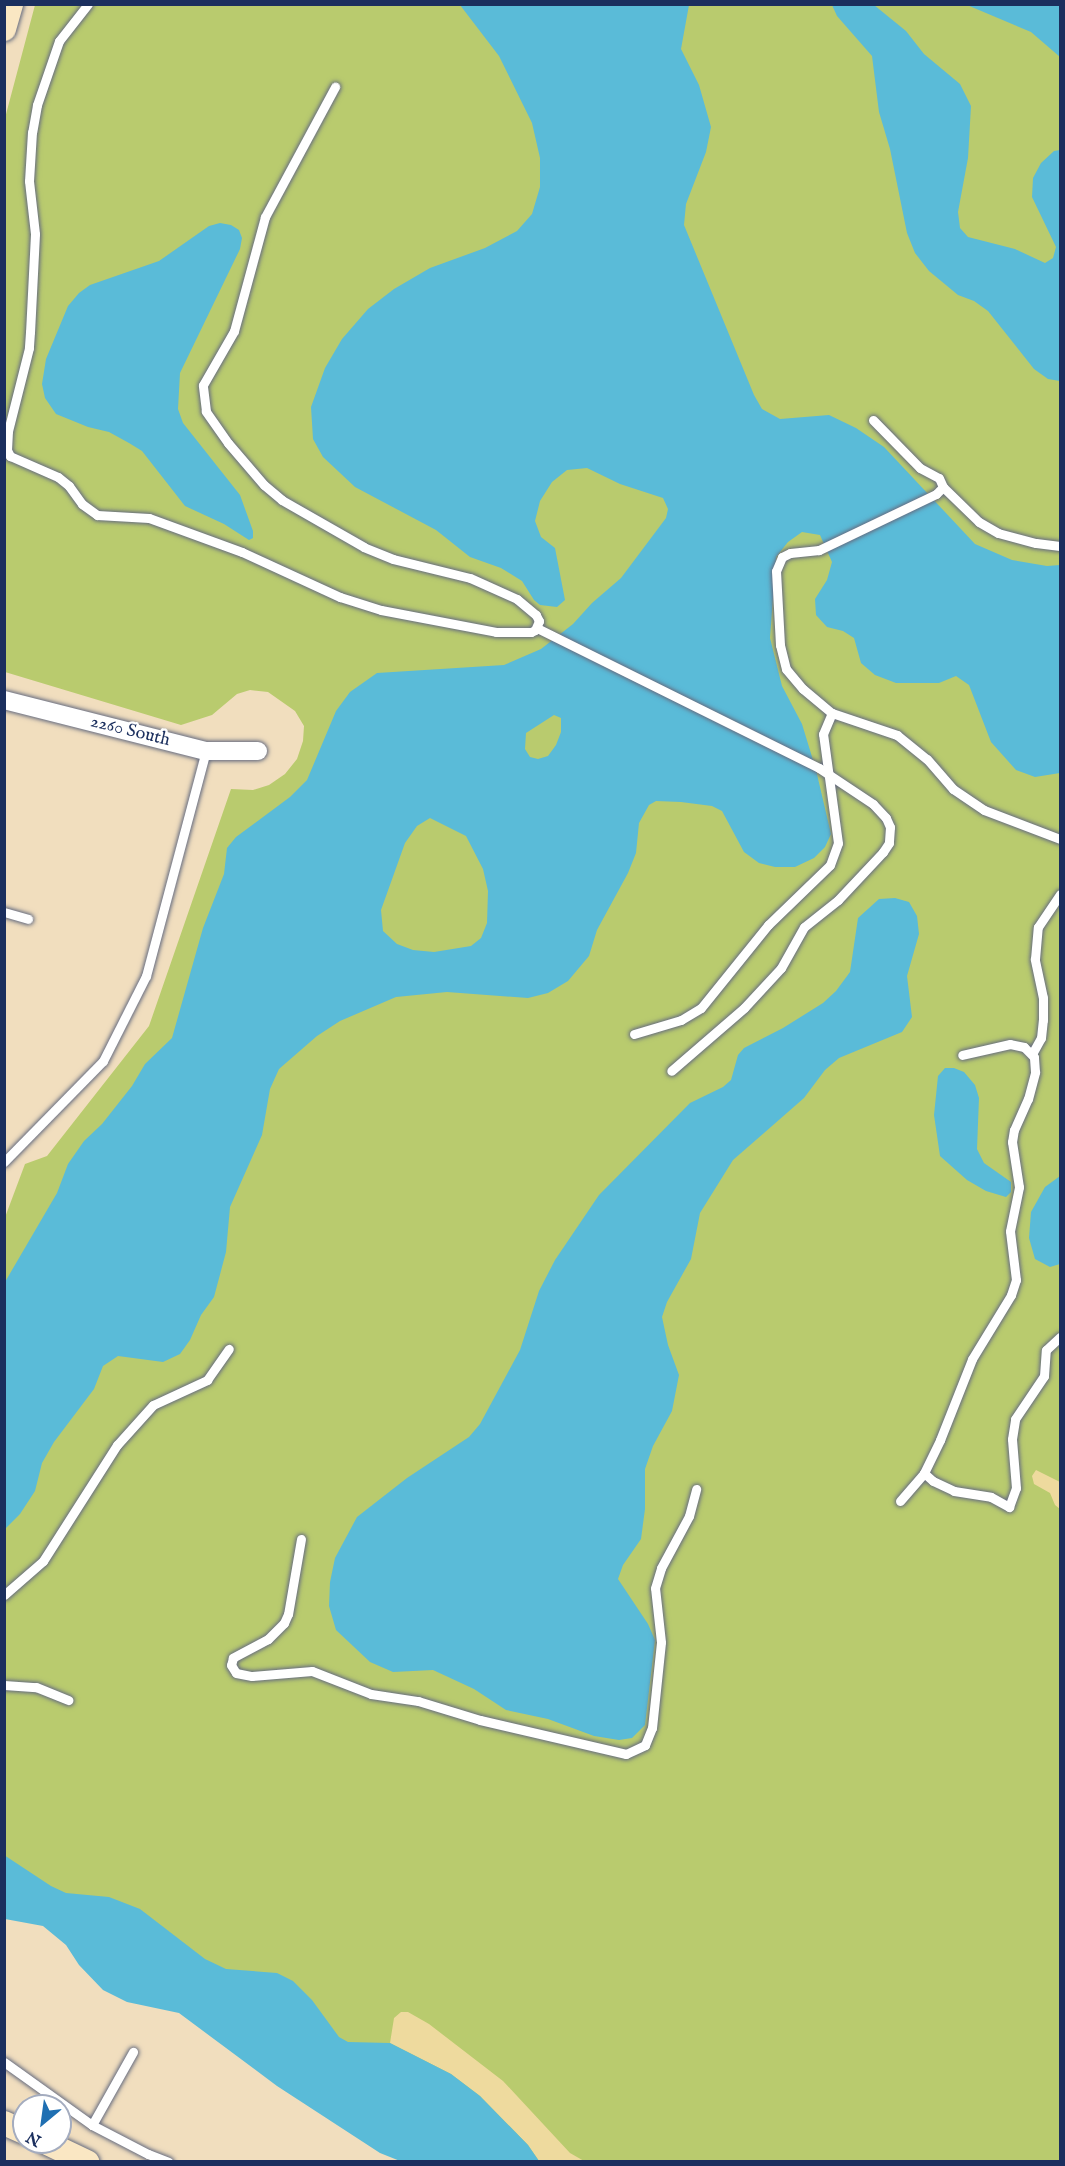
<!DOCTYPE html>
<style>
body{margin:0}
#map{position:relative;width:1065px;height:2166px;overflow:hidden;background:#f1debe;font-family:"IM FELL English",serif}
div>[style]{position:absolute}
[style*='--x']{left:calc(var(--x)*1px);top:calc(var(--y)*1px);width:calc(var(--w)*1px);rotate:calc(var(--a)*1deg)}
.green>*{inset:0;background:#b9cb6e}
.sand>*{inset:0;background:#eeda9e}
.water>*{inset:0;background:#5abbd8}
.roads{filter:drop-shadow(0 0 2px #666c80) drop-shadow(0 0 2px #666c80)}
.lane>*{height:9px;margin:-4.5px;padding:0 4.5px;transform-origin:4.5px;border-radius:4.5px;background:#fff}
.street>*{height:18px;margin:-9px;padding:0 9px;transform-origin:9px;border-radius:9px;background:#fff}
.secondary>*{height:24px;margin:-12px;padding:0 12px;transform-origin:12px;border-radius:12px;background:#fae7c3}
span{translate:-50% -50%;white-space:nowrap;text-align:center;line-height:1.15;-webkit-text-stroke:4.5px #fff;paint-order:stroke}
.street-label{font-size:18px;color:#1b2f5e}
.frame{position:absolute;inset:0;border:6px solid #1b2f5e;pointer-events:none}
.north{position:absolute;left:12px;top:2094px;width:60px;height:60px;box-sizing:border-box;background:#fff;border:2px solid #a4acbf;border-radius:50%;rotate:209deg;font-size:16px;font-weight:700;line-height:24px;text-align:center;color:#1b2f5e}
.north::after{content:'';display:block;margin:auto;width:21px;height:27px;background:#1f6fb2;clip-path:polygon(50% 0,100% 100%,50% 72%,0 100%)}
</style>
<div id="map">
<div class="green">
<i style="clip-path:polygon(35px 5px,1060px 5px,1060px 2161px,469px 2161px,5px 1899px,4px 1220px,25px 1164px,47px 1156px,149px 1026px,231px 789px,253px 790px,269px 785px,285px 774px,297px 759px,303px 741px,304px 726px,295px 711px,268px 692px,250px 690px,237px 694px,212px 715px,181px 725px,5px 672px,5px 118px)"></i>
</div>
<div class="sand">
<i style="clip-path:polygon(1036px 1470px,1060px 1482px,1060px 1509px,1055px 1505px,1050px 1493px,1034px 1484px,1032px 1476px)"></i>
<i style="clip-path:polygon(401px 2012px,408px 2012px,429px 2024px,503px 2081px,570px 2153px,584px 2161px,539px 2161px,528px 2145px,480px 2096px,451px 2074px,390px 2043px,394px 2018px)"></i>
</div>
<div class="water">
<i style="clip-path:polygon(evenodd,460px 5px,689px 5px,681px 49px,699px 85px,711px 127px,706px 152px,686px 204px,684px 225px,754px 395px,762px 409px,780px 419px,829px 415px,856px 428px,884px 447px,975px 544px,1012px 560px,1047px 566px,1060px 565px,1060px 773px,1035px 777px,1016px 770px,991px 742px,969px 685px,956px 676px,939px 683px,896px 683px,875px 675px,861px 663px,854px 638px,843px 631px,827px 627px,816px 615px,815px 599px,827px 580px,832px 562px,820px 535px,802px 532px,788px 542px,776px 557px,770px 638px,782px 686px,802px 724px,816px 770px,831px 834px,825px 847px,814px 858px,795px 867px,775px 867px,759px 863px,744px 852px,722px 811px,712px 806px,681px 802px,656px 801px,649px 805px,639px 823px,636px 853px,628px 873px,597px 930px,589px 956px,568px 981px,548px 993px,528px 998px,447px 992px,396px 997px,340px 1021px,317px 1036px,279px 1069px,270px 1089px,262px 1135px,230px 1207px,226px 1252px,214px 1297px,201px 1315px,190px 1340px,180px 1354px,163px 1362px,118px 1356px,103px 1366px,94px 1389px,54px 1442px,42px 1463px,35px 1491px,20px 1514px,5px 1529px,5px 1282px,57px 1193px,68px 1164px,84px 1141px,102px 1124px,132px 1086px,145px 1064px,172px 1038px,203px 928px,224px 874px,227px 848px,236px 837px,290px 797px,307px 780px,336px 711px,350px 692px,377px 673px,504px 665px,541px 649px,573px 624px,592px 603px,621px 578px,666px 518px,668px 509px,663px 498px,620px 484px,587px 468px,567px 470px,552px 482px,540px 501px,535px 521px,541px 537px,555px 548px,565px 600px,557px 607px,540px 605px,534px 600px,522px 581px,501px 568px,470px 557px,436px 530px,355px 487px,323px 457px,313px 439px,311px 407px,325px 368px,342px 339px,368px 309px,394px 289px,430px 268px,485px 248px,517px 231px,532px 214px,540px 187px,540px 158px,532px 123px,499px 56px,460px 5px,554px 715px,561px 718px,561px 732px,556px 745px,548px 756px,538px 759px,530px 757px,525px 749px,526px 733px,554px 715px,460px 5px,430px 818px,466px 836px,483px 869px,488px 891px,487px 923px,481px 938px,471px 946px,434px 952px,413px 950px,397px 944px,383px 931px,381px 910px,405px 843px,417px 826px,430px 818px)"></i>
<i style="clip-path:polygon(832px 5px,874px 5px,906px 31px,924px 54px,960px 84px,971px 106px,968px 158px,958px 212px,960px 228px,968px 237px,1015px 249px,1045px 263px,1053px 258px,1056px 247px,1032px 197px,1033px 178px,1041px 163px,1054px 151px,1060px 150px,1060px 381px,1048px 379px,1034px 369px,988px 311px,974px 301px,958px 295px,929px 271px,915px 253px,907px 233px,890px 149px,879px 112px,872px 56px,837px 16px)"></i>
<i style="clip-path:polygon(967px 5px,1060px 5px,1060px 57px,1031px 32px)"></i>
<i style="clip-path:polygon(220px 223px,231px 225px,239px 230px,242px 238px,240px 249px,180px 373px,178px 409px,183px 423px,240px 495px,253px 531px,253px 538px,249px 540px,224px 524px,185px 506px,142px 451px,129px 443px,109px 432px,88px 427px,56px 414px,45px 398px,42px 384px,46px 359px,68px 306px,79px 293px,90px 285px,159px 261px,209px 226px)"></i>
<i style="clip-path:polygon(895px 898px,909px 902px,917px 916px,919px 934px,907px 976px,912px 1017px,902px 1032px,839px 1058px,825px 1070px,804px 1098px,733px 1160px,700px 1213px,691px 1259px,667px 1302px,662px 1317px,668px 1345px,679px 1375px,672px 1411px,653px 1446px,645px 1469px,645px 1509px,641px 1539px,623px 1565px,618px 1579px,648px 1624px,655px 1640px,645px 1725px,632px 1738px,619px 1740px,594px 1736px,548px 1719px,506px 1710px,474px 1689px,433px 1670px,393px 1672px,370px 1662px,336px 1630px,329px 1606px,330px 1582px,335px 1558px,357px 1517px,407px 1478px,469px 1437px,480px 1424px,520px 1350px,539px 1291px,555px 1260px,599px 1195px,690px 1103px,723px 1087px,731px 1080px,738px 1055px,744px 1048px,783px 1028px,823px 1003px,836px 991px,850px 972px,858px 918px,879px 899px)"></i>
<i style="clip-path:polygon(945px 1068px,954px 1068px,964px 1072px,975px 1085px,979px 1098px,977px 1149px,984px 1163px,1011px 1182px,1011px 1192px,1006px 1197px,986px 1191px,967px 1180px,940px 1156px,934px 1115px,938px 1076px)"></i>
<i style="clip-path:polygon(1060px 1176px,1060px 1264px,1050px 1267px,1035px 1259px,1029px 1238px,1031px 1212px,1045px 1187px)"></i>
<i style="clip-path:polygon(4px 1855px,51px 1886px,66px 1893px,109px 1897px,140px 1909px,205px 1959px,226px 1969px,277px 1973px,293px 1981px,312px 2000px,339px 2037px,348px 2042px,390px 2043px,451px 2074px,480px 2096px,528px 2145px,539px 2161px,400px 2161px,380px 2153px,277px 2086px,179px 2013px,127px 2002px,103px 1990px,79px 1965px,66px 1945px,43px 1926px,5px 1919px)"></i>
</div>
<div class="roads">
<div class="lane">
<i style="--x:88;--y:4;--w:47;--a:128.1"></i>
<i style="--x:59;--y:41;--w:68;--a:109"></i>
<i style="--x:37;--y:105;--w:27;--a:100"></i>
<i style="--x:32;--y:132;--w:49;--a:93.5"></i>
<i style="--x:29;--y:181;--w:53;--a:83.5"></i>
<i style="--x:35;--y:234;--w:98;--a:92.9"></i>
<i style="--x:30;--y:332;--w:16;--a:94"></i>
<i style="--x:29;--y:348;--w:86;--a:104.2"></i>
<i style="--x:8;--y:431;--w:19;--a:93"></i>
<i style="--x:7;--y:450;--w:7;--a:63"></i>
<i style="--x:10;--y:456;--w:52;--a:23.6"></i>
<i style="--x:58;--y:477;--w:14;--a:39"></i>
<i style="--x:69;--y:486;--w:22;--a:54"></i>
<i style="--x:82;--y:504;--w:19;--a:36"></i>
<i style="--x:97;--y:515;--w:52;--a:3.3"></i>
<i style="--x:149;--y:518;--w:99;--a:20.1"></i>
<i style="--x:242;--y:552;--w:108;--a:24.7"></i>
<i style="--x:340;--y:597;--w:43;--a:17.6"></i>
<i style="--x:381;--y:610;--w:117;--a:10.8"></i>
<i style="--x:496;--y:632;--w:35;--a:0"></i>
<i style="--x:531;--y:632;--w:4;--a:-27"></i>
<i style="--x:535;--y:630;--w:10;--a:-66"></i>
<i style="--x:539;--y:621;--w:7;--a:-117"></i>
<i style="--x:536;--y:615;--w:25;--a:-140"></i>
<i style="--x:517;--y:599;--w:51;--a:-155.9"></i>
<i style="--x:470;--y:578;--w:79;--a:-166.1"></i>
<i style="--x:393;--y:559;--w:31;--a:-158"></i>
<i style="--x:364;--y:547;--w:95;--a:-150.2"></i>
<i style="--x:282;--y:500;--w:23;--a:-140"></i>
<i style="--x:264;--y:485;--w:55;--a:-130.6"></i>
<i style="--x:228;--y:443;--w:39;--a:-125"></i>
<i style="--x:206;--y:411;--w:26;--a:-97"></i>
<i style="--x:203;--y:385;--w:62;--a:-60.1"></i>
<i style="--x:234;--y:331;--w:118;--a:-74.8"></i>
<i style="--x:265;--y:217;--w:148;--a:-61.7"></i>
<i style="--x:873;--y:420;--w:67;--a:45.6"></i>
<i style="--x:920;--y:468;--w:21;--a:28"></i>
<i style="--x:939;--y:478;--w:10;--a:66"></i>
<i style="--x:943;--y:487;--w:10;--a:135"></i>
<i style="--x:936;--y:494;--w:130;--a:154.4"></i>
<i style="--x:819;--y:550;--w:29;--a:174"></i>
<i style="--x:790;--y:553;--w:9;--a:153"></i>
<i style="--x:782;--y:557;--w:15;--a:113"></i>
<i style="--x:776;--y:571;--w:74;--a:86.9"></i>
<i style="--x:780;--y:645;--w:25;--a:76"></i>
<i style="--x:786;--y:669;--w:26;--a:50"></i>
<i style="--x:803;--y:689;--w:38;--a:40"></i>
<i style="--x:832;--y:713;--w:69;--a:18.7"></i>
<i style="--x:897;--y:735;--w:38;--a:39"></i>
<i style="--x:927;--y:759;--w:40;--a:49"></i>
<i style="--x:953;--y:789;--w:37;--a:34"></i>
<i style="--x:984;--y:810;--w:81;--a:20.9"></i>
<i style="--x:943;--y:487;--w:50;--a:44.2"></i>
<i style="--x:979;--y:522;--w:22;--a:30"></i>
<i style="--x:998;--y:533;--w:39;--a:15"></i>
<i style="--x:1036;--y:543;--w:24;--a:7"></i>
<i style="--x:537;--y:628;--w:315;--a:26.4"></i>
<i style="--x:819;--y:768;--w:65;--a:33.7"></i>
<i style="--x:873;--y:804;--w:19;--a:47"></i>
<i style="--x:886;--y:818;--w:10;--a:66"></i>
<i style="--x:890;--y:827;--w:16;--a:94"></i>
<i style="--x:889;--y:843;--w:11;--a:124"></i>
<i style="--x:883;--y:852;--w:66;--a:133.2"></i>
<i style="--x:838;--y:900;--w:43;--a:141.5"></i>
<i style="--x:804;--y:927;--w:47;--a:119.3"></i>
<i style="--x:781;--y:968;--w:54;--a:132.8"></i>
<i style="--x:744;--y:1008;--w:96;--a:139.2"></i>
<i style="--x:4;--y:912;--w:25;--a:16"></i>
<i style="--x:634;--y:1034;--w:49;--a:-16.6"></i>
<i style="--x:681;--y:1020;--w:23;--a:-31"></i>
<i style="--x:701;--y:1008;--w:107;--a:-51.1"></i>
<i style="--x:768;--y:925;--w:86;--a:-44.1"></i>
<i style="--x:830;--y:865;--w:23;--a:-70"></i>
<i style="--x:838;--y:843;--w:110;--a:-97.8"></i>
<i style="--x:823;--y:734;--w:23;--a:-67"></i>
<i style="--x:1032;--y:1054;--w:18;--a:-61"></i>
<i style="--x:1041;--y:1038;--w:18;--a:-84"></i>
<i style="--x:1043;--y:1020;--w:22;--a:-90"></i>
<i style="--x:1043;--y:998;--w:40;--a:-102"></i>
<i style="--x:1035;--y:959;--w:32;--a:-85"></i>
<i style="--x:1038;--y:927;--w:40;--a:-56"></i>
<i style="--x:4;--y:1162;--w:141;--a:-45.6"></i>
<i style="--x:103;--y:1061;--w:95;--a:-63.2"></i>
<i style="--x:146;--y:976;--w:233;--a:-75.1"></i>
<i style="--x:924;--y:1473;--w:37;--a:-64"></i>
<i style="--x:940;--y:1440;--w:87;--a:-68.4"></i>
<i style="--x:972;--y:1359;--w:75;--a:-58.6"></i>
<i style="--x:1011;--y:1295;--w:16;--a:-72"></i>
<i style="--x:1016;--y:1280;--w:49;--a:-97"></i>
<i style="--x:1010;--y:1231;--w:45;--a:-78.4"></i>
<i style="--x:1019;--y:1187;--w:46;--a:-98.8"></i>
<i style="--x:1012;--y:1142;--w:12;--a:-81"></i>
<i style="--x:1014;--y:1130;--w:34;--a:-66"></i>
<i style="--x:1028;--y:1099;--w:28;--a:-75"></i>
<i style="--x:1035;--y:1072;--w:15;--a:-94"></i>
<i style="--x:1034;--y:1057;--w:14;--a:-135"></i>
<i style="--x:1024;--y:1047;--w:14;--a:-168"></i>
<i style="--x:1010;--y:1044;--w:49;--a:167.1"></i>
<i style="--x:900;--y:1501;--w:37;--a:-49"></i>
<i style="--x:924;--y:1473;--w:12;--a:42"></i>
<i style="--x:933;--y:1481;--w:23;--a:25"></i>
<i style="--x:954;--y:1491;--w:37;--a:9"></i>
<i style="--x:991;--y:1497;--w:21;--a:29"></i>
<i style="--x:1009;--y:1507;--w:20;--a:-70"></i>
<i style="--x:1016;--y:1488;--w:49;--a:-94.7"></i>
<i style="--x:1012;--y:1439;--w:20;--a:-81"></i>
<i style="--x:1015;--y:1419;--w:52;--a:-56"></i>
<i style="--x:1044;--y:1376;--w:26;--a:-86"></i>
<i style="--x:1046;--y:1350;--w:19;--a:-43"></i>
<i style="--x:301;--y:1539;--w:76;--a:99.8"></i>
<i style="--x:288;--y:1614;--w:10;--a:114"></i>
<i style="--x:284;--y:1623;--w:23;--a:135"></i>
<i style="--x:268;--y:1639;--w:40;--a:152"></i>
<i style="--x:233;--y:1658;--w:7;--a:106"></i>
<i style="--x:231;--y:1665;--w:9;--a:58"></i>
<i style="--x:236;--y:1673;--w:16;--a:11"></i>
<i style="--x:252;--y:1676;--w:60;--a:-4.8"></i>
<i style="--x:312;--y:1671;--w:63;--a:21.3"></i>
<i style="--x:371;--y:1694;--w:48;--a:8.5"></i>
<i style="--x:418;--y:1701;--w:65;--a:17"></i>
<i style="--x:480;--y:1720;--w:150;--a:13.1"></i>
<i style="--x:626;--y:1754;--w:21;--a:-25"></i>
<i style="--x:645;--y:1745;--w:18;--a:-68"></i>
<i style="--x:652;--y:1728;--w:86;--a:-84"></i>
<i style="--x:661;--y:1642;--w:54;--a:-96.3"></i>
<i style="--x:655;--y:1588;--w:21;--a:-73"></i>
<i style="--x:661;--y:1568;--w:59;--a:-61.7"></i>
<i style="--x:689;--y:1516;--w:28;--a:-75"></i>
<i style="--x:4;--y:1595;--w:52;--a:-41.1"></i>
<i style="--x:43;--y:1561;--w:138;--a:-57.5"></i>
<i style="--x:117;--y:1445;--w:54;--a:-48"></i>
<i style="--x:153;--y:1405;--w:60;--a:-24.8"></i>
<i style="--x:207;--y:1380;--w:38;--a:-55"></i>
<i style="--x:4;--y:1685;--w:32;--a:4"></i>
<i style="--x:36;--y:1687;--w:35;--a:22"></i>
<i style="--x:4;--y:2062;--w:108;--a:35.6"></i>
<i style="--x:92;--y:2125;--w:63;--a:27.4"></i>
<i style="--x:148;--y:2154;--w:22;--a:21"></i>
<i style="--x:92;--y:2125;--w:84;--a:-60.7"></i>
</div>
<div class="street">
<i style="--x:4;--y:700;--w:208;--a:14.2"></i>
<i style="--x:206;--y:751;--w:52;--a:0"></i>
</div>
<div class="secondary">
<i style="--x:4;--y:29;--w:26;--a:-74"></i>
<i style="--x:4;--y:2123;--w:22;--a:24"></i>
<i style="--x:45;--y:2142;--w:47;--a:25.5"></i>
</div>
</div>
<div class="street-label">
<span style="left:130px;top:732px;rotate:14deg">2260 South</span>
</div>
<div class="frame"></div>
<div class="north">N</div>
</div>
